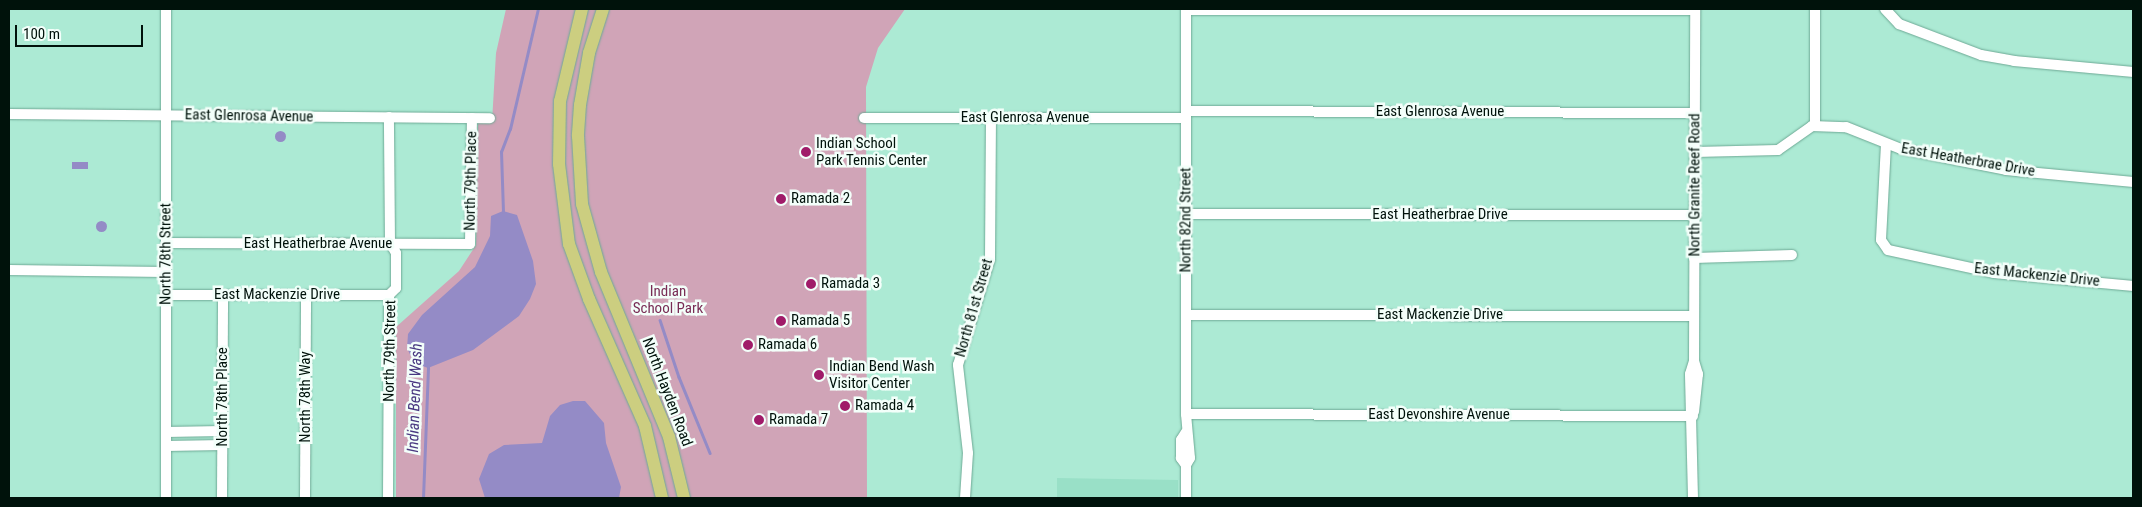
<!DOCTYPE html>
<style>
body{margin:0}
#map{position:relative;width:2142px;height:507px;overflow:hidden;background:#acead4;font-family:"Roboto Condensed",sans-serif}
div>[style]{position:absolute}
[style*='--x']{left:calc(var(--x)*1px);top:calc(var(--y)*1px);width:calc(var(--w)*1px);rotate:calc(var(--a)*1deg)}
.built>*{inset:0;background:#99e0c7}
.green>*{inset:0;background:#d0a4b7}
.water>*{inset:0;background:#948bc6}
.round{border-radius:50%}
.stream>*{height:2.5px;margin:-1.25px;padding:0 1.25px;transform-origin:1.25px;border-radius:1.25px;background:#948bc6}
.roads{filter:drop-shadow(0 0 1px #6ea995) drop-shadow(0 0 1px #6ea995)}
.minor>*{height:10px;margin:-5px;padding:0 5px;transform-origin:5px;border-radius:5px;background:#fff}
.major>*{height:12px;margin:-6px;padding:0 6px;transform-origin:6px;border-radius:6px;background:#ccce80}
.dots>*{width:14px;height:14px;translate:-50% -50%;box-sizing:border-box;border:2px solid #f3fffa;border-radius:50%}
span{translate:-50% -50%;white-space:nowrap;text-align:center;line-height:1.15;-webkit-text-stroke:5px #f3fffa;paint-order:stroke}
.street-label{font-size:15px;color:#00120b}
.poi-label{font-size:15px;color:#00120b}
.left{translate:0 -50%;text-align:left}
.park-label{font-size:15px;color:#792c55}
.water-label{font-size:16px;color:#493881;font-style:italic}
.frame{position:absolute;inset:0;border:10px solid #00120b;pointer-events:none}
.scale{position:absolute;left:15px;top:25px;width:128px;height:22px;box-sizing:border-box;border:2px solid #00120b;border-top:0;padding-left:6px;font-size:15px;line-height:18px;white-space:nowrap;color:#00120b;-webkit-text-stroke:4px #f3fffa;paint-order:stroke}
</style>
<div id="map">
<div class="built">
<i style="clip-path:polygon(1057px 478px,1178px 480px,1178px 498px,1057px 498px)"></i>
</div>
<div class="green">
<i style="clip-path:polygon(506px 9px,905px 9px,878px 48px,866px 87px,867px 498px,396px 498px,396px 327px,459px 271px,476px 245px,478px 122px,492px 122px,496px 53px)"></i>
</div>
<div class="water">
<i class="round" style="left:274.5px;top:130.5px;width:11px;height:11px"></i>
<i style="clip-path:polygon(72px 162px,88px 162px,88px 169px,72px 169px)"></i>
<i style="clip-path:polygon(503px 211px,517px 215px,533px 261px,536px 284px,530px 299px,519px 316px,473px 350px,428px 368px,414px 363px,407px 348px,408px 334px,422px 315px,475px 267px,490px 236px,491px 216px)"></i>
<i class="round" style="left:95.5px;top:220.5px;width:11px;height:11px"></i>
<i style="clip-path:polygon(573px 401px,585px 401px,604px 423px,606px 443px,621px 487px,619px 498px,485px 498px,479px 479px,489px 454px,504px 445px,542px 443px,550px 416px,560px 405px)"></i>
</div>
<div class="stream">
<i style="--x:503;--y:212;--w:60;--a:-91.9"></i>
<i style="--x:501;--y:152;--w:25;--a:-69"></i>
<i style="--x:510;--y:129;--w:123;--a:-76.9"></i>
<i style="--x:660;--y:320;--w:60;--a:71.6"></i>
<i style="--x:679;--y:377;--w:82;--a:67.8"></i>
<i style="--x:423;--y:498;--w:133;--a:-87.8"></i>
</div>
<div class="roads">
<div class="minor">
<i style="--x:166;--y:9;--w:489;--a:90"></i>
<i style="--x:1815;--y:9;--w:117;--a:90"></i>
<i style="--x:1885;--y:9;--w:21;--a:47"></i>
<i style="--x:1899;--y:24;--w:88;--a:20.7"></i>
<i style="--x:1981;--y:55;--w:34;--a:10"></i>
<i style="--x:2014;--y:61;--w:120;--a:5.3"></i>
<i style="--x:1186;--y:10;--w:509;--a:0"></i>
<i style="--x:1186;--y:111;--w:509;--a:0.23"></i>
<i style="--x:9;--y:114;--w:481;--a:0.5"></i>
<i style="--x:864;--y:118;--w:322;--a:0"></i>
<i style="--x:1886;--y:144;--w:96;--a:93"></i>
<i style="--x:1881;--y:240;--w:12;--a:55"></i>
<i style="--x:1888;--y:250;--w:108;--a:12.2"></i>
<i style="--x:1994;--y:273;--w:140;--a:5.3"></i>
<i style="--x:1695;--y:152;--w:83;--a:-1.4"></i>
<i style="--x:1778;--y:150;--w:42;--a:-35.2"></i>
<i style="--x:1812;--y:126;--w:34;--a:2"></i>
<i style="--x:1846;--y:127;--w:59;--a:21.8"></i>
<i style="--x:1901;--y:149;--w:107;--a:11.3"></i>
<i style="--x:2006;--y:170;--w:128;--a:5.4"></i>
<i style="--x:1186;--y:214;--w:509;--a:0.11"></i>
<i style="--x:166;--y:243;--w:304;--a:0.2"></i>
<i style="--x:470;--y:244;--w:126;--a:-89.1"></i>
<i style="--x:1694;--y:258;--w:98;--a:-1.8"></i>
<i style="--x:9;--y:270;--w:156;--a:0.7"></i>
<i style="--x:165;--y:295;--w:224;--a:0"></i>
<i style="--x:1186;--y:315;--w:508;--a:0.11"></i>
<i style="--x:1694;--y:361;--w:14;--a:73"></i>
<i style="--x:1698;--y:374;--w:38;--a:96"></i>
<i style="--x:1186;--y:414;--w:507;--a:0.23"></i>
<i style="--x:166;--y:432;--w:56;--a:-1"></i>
<i style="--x:166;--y:446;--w:57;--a:-1"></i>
<i style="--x:1186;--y:465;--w:8;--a:-60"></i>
<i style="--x:1190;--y:458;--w:44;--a:-95.2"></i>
<i style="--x:1186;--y:414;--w:405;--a:-90"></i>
<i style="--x:222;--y:498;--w:203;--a:-89.7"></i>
<i style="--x:305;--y:498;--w:203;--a:-89.7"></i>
<i style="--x:388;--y:498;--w:203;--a:-89.7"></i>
<i style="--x:389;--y:295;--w:10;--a:-45"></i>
<i style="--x:396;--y:288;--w:35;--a:-90"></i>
<i style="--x:396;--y:253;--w:12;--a:-121"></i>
<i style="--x:390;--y:243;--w:126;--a:-90.5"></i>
<i style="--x:965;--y:498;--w:45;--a:-86.2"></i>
<i style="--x:968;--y:453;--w:89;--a:-96.5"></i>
<i style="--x:958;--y:365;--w:111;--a:-73.2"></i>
<i style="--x:990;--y:259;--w:142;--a:-89.6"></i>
<i style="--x:1186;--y:498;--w:33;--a:-90"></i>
<i style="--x:1186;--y:465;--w:9;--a:-126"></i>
<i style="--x:1181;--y:458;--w:18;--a:-90"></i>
<i style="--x:1181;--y:440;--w:9;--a:-58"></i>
<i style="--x:1693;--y:498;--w:124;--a:-91.4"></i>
<i style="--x:1690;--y:374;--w:14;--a:-73"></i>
<i style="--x:1694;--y:361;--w:352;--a:-89.8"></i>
</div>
<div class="major">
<i style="--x:582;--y:9;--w:95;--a:103.4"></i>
<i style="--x:560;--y:101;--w:63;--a:90.9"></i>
<i style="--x:559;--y:164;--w:81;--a:82.9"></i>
<i style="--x:569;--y:244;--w:59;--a:70"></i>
<i style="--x:589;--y:299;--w:139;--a:66.2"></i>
<i style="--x:645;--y:426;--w:74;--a:76.7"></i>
<i style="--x:603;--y:9;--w:46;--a:107.7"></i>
<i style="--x:589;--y:53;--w:53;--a:99.8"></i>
<i style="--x:580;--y:105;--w:31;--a:94"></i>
<i style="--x:578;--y:136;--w:68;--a:86.6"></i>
<i style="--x:582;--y:204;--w:71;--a:74.4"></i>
<i style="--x:601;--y:272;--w:178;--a:67.6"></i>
<i style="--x:669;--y:437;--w:63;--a:76.2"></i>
</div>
</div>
<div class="dots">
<i style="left:806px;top:152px;background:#a01b69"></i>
<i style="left:781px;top:199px;background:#a01b69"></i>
<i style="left:811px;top:284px;background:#a01b69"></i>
<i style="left:781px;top:321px;background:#a01b69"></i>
<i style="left:748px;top:345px;background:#a01b69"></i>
<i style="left:819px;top:375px;background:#a01b69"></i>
<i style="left:845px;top:406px;background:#a01b69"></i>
<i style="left:759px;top:420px;background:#a01b69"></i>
</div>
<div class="street-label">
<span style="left:1440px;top:112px">East Glenrosa Avenue</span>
<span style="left:249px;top:116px;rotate:1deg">East Glenrosa Avenue</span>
<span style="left:1025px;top:118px">East Glenrosa Avenue</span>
<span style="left:1968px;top:160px;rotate:10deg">East Heatherbrae Drive</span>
<span style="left:471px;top:181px;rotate:-89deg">North 79th Place</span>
<span style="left:1695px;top:185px;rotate:-90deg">North Granite Reef Road</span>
<span style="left:1440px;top:215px">East Heatherbrae Drive</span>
<span style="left:1186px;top:220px;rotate:-90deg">North 82nd Street</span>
<span style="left:318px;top:244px">East Heatherbrae Avenue</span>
<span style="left:166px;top:254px;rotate:-90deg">North 78th Street</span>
<span style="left:2037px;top:275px;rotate:6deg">East Mackenzie Drive</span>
<span style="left:277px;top:295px">East Mackenzie Drive</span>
<span style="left:974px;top:308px;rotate:-74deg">North 81st Street</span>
<span style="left:1440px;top:315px">East Mackenzie Drive</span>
<span style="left:390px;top:351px;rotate:-89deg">North 79th Street</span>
<span style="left:667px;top:392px;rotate:69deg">North Hayden Road</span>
<span style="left:223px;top:397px;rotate:-90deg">North 78th Place</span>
<span style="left:306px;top:397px;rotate:-90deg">North 78th Way</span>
<span style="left:1439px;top:415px">East Devonshire Avenue</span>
</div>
<div class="poi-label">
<span class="left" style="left:816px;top:152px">Indian School<br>Park Tennis Center</span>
<span class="left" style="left:791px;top:199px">Ramada 2</span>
<span class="left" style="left:821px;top:284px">Ramada 3</span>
<span class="left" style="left:791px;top:321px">Ramada 5</span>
<span class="left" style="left:758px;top:345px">Ramada 6</span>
<span class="left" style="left:829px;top:375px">Indian Bend Wash<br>Visitor Center</span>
<span class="left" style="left:855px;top:406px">Ramada 4</span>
<span class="left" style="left:769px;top:420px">Ramada 7</span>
</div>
<div class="park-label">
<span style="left:668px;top:300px">Indian<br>School Park</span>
</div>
<div class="water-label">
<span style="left:415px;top:398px;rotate:-88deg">Indian Bend Wash</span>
</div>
<div class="frame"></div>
<div class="scale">100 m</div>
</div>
